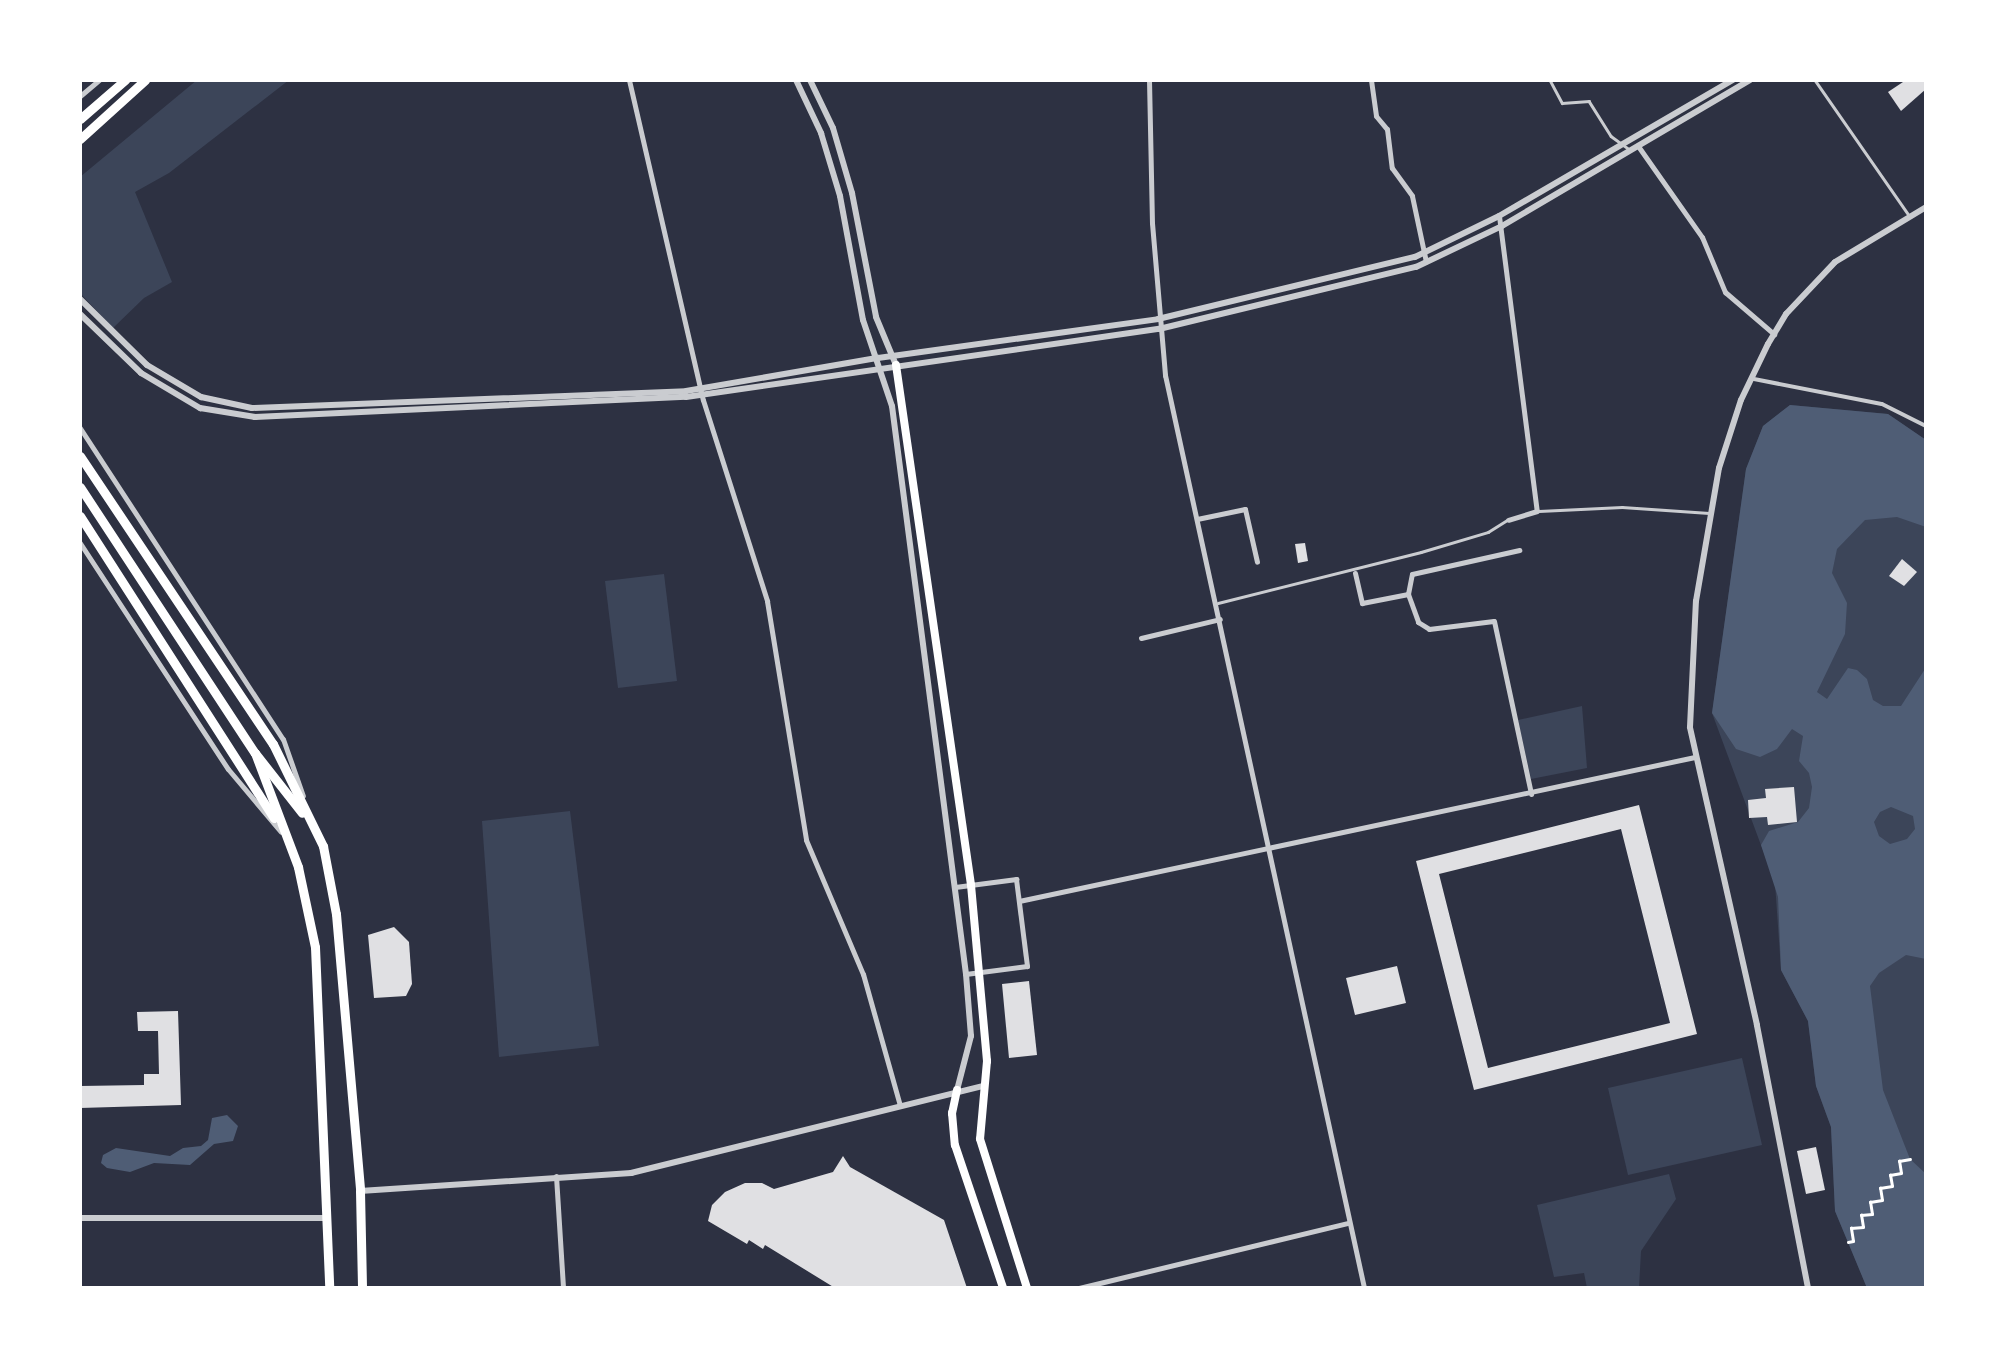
<!DOCTYPE html>
<style>
body{margin:0}
#map{position:relative;width:2006px;height:1368px;overflow:hidden;background:#2d3142;font-family:"PT Sans Narrow",sans-serif}
div>[style]{position:absolute}
[style*='--x']{left:calc(var(--x)*1px);top:calc(var(--y)*1px);width:calc(var(--w)*1px);rotate:calc(var(--a)*1deg)}
.green>*{inset:0;background:#3c4559}
.water>*{inset:0;background:#4f5d75}
.building>*{inset:0;background:#e0e0e3}
.path>*{height:2.5px;margin:-1.25px;padding:0 1.25px;transform-origin:1.25px;border-radius:1.25px;background:#fff}
.service>*{height:2.5px;margin:-1.25px;padding:0 1.25px;transform-origin:1.25px;border-radius:1.25px;background:#caccd0}
.pedestrian>*{height:4px;margin:-2px;padding:0 2px;transform-origin:2px;border-radius:2px;background:#caccd0}
.minor>*{height:5px;margin:-2.5px;padding:0 2.5px;transform-origin:2.5px;border-radius:2.5px;background:#caccd0}
.tertiary>*{height:6px;margin:-3px;padding:0 3px;transform-origin:3px;border-radius:3px;background:#caccd0}
.secondary>*{height:8px;margin:-4px;padding:0 4px;transform-origin:4px;border-radius:4px;background:#fff}
.primary>*{height:9px;margin:-4.5px;padding:0 4.5px;transform-origin:4.5px;border-radius:4.5px;background:#fff}
span{translate:-50% -50%;white-space:nowrap;text-align:center;line-height:1.15;-webkit-text-stroke:10px #fff;paint-order:stroke}
.frame{position:absolute;inset:0;border:82px solid #fff;pointer-events:none}
</style>
<div id="map">
<div class="green">
<i style="clip-path:polygon(197px 80px,289px 80px,169px 173px,135px 192px,172px 282px,144px 298px,113px 328px,80px 293px,80px 177px)"></i>
<i style="clip-path:polygon(1790px 405px,1888px 414px,1926px 440px,1926px 1288px,1867px 1288px,1835px 1211px,1831px 1127px,1816px 1086px,1808px 1021px,1781px 970px,1775px 883px,1712px 713px,1746px 469px,1763px 426px)"></i>
<i style="clip-path:polygon(664px 574px,677px 681px,618px 688px,605px 581px)"></i>
<i style="clip-path:polygon(1582px 706px,1587px 768px,1531px 779px,1518px 720px)"></i>
<i style="clip-path:polygon(570px 811px,599px 1046px,499px 1057px,482px 821px)"></i>
<i style="clip-path:polygon(1742px 1058px,1762px 1145px,1628px 1175px,1608px 1088px)"></i>
<i style="clip-path:polygon(1669px 1174px,1676px 1199px,1641px 1251px,1639px 1288px,1587px 1288px,1584px 1273px,1554px 1277px,1537px 1205px)"></i>
</div>
<div class="water">
<i style="clip-path:polygon(evenodd,1790px 405px,1888px 414px,1926px 440px,1926px 527px,1897px 517px,1865px 520px,1837px 549px,1832px 573px,1847px 603px,1845px 634px,1817px 692px,1827px 699px,1848px 668px,1857px 670px,1867px 679px,1873px 700px,1883px 706px,1901px 706px,1925px 669px,1926px 655px,1926px 959px,1906px 955px,1879px 973px,1870px 986px,1883px 1090px,1910px 1159px,1926px 1174px,1926px 1288px,1867px 1288px,1835px 1211px,1831px 1127px,1816px 1086px,1808px 1021px,1781px 970px,1778px 897px,1761px 845px,1769px 831px,1798px 822px,1809px 808px,1812px 787px,1809px 773px,1799px 761px,1803px 736px,1792px 729px,1777px 749px,1760px 757px,1736px 749px,1712px 713px,1746px 469px,1763px 426px,1790px 405px,1891px 807px,1913px 816px,1915px 829px,1907px 839px,1890px 844px,1879px 836px,1874px 822px,1880px 812px,1891px 807px)"></i>
<i style="clip-path:polygon(227px 1115px,238px 1126px,233px 1141px,214px 1144px,190px 1165px,154px 1163px,130px 1172px,107px 1168px,101px 1163px,103px 1155px,116px 1148px,170px 1156px,183px 1148px,201px 1146px,208px 1140px,212px 1118px)"></i>
</div>
<div class="building">
<i style="clip-path:polygon(1906px 80px,1926px 80px,1926px 89px,1901px 111px,1888px 92px)"></i>
<i style="clip-path:polygon(1305px 543px,1308px 561px,1298px 563px,1295px 544px)"></i>
<i style="clip-path:polygon(1902px 559px,1917px 572px,1904px 586px,1889px 576px)"></i>
<i style="clip-path:polygon(1794px 787px,1797px 822px,1768px 825px,1767px 817px,1749px 818px,1748px 800px,1766px 798px,1765px 789px)"></i>
<i style="clip-path:polygon(evenodd,1639px 805px,1697px 1034px,1474px 1090px,1416px 861px,1639px 805px,1621px 829px,1670px 1023px,1488px 1068px,1439px 874px,1621px 829px)"></i>
<i style="clip-path:polygon(394px 927px,409px 942px,412px 984px,406px 996px,374px 998px,368px 935px)"></i>
<i style="clip-path:polygon(1397px 966px,1406px 1003px,1355px 1015px,1346px 978px)"></i>
<i style="clip-path:polygon(1029px 981px,1037px 1055px,1009px 1058px,1002px 984px)"></i>
<i style="clip-path:polygon(178px 1011px,181px 1105px,80px 1108px,80px 1086px,144px 1085px,144px 1074px,159px 1074px,158px 1031px,138px 1031px,137px 1012px)"></i>
<i style="clip-path:polygon(1816px 1147px,1825px 1190px,1806px 1194px,1797px 1151px)"></i>
<i style="clip-path:polygon(843px 1156px,850px 1167px,944px 1220px,967px 1288px,835px 1288px,765px 1245px,763px 1249px,749px 1240px,747px 1244px,708px 1221px,712px 1205px,725px 1192px,745px 1183px,762px 1183px,774px 1189px,833px 1172px)"></i>
</div>
<div class="path">
<i style="--x:1848;--y:1242;--w:5;--a:-11"></i>
<i style="--x:1853;--y:1241;--w:13;--a:-99"></i>
<i style="--x:1851;--y:1228;--w:12;--a:-5"></i>
<i style="--x:1863;--y:1227;--w:12;--a:-99"></i>
<i style="--x:1861;--y:1215;--w:11;--a:-5"></i>
<i style="--x:1872;--y:1214;--w:12;--a:-99"></i>
<i style="--x:1870;--y:1202;--w:12;--a:-9"></i>
<i style="--x:1882;--y:1200;--w:12;--a:-99"></i>
<i style="--x:1880;--y:1188;--w:12;--a:-9"></i>
<i style="--x:1892;--y:1186;--w:11;--a:-100"></i>
<i style="--x:1890;--y:1175;--w:11;--a:-10"></i>
<i style="--x:1901;--y:1173;--w:12;--a:-99"></i>
<i style="--x:1899;--y:1161;--w:11;--a:-10"></i>
</div>
<div class="service">
<i style="--x:1550;--y:80;--w:26;--a:62"></i>
<i style="--x:1562;--y:103;--w:27;--a:-4"></i>
<i style="--x:1589;--y:101;--w:41;--a:57.8"></i>
<i style="--x:1611;--y:136;--w:24;--a:36"></i>
<i style="--x:1815;--y:80;--w:163;--a:55.2"></i>
<i style="--x:1539;--y:511;--w:83;--a:-2.8"></i>
<i style="--x:1622;--y:507;--w:87;--a:3.9"></i>
<i style="--x:1218;--y:603;--w:209;--a:-14.1"></i>
<i style="--x:1421;--y:552;--w:70;--a:-16.6"></i>
<i style="--x:1488;--y:532;--w:22;--a:-32"></i>
</div>
<div class="pedestrian">
<i style="--x:1754;--y:379;--w:130;--a:11.1"></i>
<i style="--x:1882;--y:404;--w:49;--a:26.6"></i>
</div>
<div class="minor">
<i style="--x:629;--y:80;--w:328;--a:77"></i>
<i style="--x:703;--y:400;--w:211;--a:72.3"></i>
<i style="--x:767;--y:601;--w:242;--a:80.7"></i>
<i style="--x:806;--y:840;--w:146;--a:67"></i>
<i style="--x:863;--y:974;--w:137;--a:74.3"></i>
<i style="--x:1149;--y:80;--w:143;--a:88.8"></i>
<i style="--x:1152;--y:223;--w:153;--a:85.1"></i>
<i style="--x:1165;--y:375;--w:934;--a:77.7"></i>
<i style="--x:1371;--y:80;--w:36;--a:82"></i>
<i style="--x:1376;--y:116;--w:17;--a:50"></i>
<i style="--x:1387;--y:129;--w:39;--a:83"></i>
<i style="--x:1392;--y:168;--w:34;--a:54"></i>
<i style="--x:1412;--y:196;--w:67;--a:78"></i>
<i style="--x:80;--y:96;--w:25;--a:-40"></i>
<i style="--x:1638;--y:146;--w:111;--a:54.9"></i>
<i style="--x:1702;--y:237;--w:60;--a:67.3"></i>
<i style="--x:1725;--y:292;--w:65;--a:40.6"></i>
<i style="--x:1499;--y:216;--w:297;--a:82.7"></i>
<i style="--x:1537;--y:511;--w:30;--a:163"></i>
<i style="--x:80;--y:428;--w:371;--a:56.9"></i>
<i style="--x:283;--y:739;--w:60;--a:70.7"></i>
<i style="--x:1197;--y:519;--w:49;--a:-11.8"></i>
<i style="--x:1245;--y:509;--w:54;--a:77.2"></i>
<i style="--x:80;--y:543;--w:270;--a:56.8"></i>
<i style="--x:228;--y:769;--w:82;--a:49.9"></i>
<i style="--x:1355;--y:573;--w:31;--a:77"></i>
<i style="--x:1362;--y:603;--w:47;--a:-11.1"></i>
<i style="--x:1408;--y:594;--w:30;--a:70"></i>
<i style="--x:1418;--y:622;--w:13;--a:32"></i>
<i style="--x:1429;--y:629;--w:65;--a:-7"></i>
<i style="--x:1494;--y:621;--w:177;--a:77.9"></i>
<i style="--x:1408;--y:594;--w:20;--a:-79"></i>
<i style="--x:1412;--y:574;--w:110;--a:-12.6"></i>
<i style="--x:1141;--y:638;--w:81;--a:-13.5"></i>
<i style="--x:955;--y:887;--w:62;--a:-7.5"></i>
<i style="--x:1016;--y:879;--w:88;--a:82.8"></i>
<i style="--x:1027;--y:966;--w:62;--a:172.5"></i>
<i style="--x:1019;--y:901;--w:691;--a:-12.03"></i>
<i style="--x:556;--y:1176;--w:112;--a:86.4"></i>
<i style="--x:1079;--y:1288;--w:277;--a:-13.6"></i>
</div>
<div class="tertiary">
<i style="--x:796;--y:80;--w:59;--a:64.7"></i>
<i style="--x:821;--y:133;--w:66;--a:73.2"></i>
<i style="--x:840;--y:196;--w:126;--a:79.5"></i>
<i style="--x:863;--y:320;--w:91;--a:71.4"></i>
<i style="--x:892;--y:406;--w:573;--a:82.58"></i>
<i style="--x:966;--y:974;--w:62;--a:85.4"></i>
<i style="--x:971;--y:1036;--w:56;--a:104.5"></i>
<i style="--x:810;--y:80;--w:53;--a:64.4"></i>
<i style="--x:833;--y:128;--w:68;--a:73.7"></i>
<i style="--x:852;--y:193;--w:126;--a:79"></i>
<i style="--x:876;--y:317;--w:52;--a:67.4"></i>
<i style="--x:80;--y:299;--w:94;--a:44.6"></i>
<i style="--x:147;--y:365;--w:63;--a:30.7"></i>
<i style="--x:201;--y:397;--w:52;--a:12.2"></i>
<i style="--x:252;--y:408;--w:434;--a:-2.2"></i>
<i style="--x:686;--y:391;--w:195;--a:-9.8"></i>
<i style="--x:878;--y:358;--w:283;--a:-7.9"></i>
<i style="--x:1158;--y:319;--w:264;--a:-13.6"></i>
<i style="--x:1415;--y:257;--w:93;--a:-26"></i>
<i style="--x:1499;--y:216;--w:271;--a:-30.2"></i>
<i style="--x:80;--y:314;--w:85;--a:44"></i>
<i style="--x:141;--y:373;--w:69;--a:30.7"></i>
<i style="--x:200;--y:408;--w:56;--a:9.3"></i>
<i style="--x:255;--y:417;--w:431;--a:-2.7"></i>
<i style="--x:686;--y:397;--w:478;--a:-8.2"></i>
<i style="--x:1159;--y:329;--w:264;--a:-13.6"></i>
<i style="--x:1416;--y:267;--w:95;--a:-25.5"></i>
<i style="--x:1502;--y:226;--w:288;--a:-30.5"></i>
<i style="--x:360;--y:1191;--w:272;--a:-3.8"></i>
<i style="--x:631;--y:1173;--w:363;--a:-13.9"></i>
<i style="--x:80;--y:1218;--w:247;--a:0"></i>
<i style="--x:1808;--y:1288;--w:268;--a:-101"></i>
<i style="--x:1757;--y:1025;--w:305;--a:-102.7"></i>
<i style="--x:1690;--y:727;--w:126;--a:-87.3"></i>
<i style="--x:1696;--y:601;--w:135;--a:-80.2"></i>
<i style="--x:1719;--y:468;--w:71;--a:-72.1"></i>
<i style="--x:1741;--y:400;--w:62;--a:-64.3"></i>
<i style="--x:1768;--y:344;--w:35;--a:-59"></i>
<i style="--x:1786;--y:314;--w:71;--a:-46.7"></i>
<i style="--x:1835;--y:262;--w:106;--a:-31.1"></i>
</div>
<div class="secondary">
<i style="--x:896;--y:365;--w:525;--a:81.79"></i>
<i style="--x:971;--y:885;--w:177;--a:84.8"></i>
<i style="--x:987;--y:1061;--w:78;--a:95.1"></i>
<i style="--x:980;--y:1139;--w:156;--a:72.5"></i>
<i style="--x:957;--y:1090;--w:24;--a:102"></i>
<i style="--x:952;--y:1113;--w:32;--a:85"></i>
<i style="--x:955;--y:1145;--w:151;--a:71.4"></i>
</div>
<div class="primary">
<i style="--x:80;--y:119;--w:60;--a:-40.9"></i>
<i style="--x:80;--y:139;--w:88;--a:-42.2"></i>
<i style="--x:80;--y:456;--w:347;--a:56.2"></i>
<i style="--x:273;--y:744;--w:114;--a:63.9"></i>
<i style="--x:323;--y:846;--w:69;--a:79.2"></i>
<i style="--x:336;--y:914;--w:278;--a:85"></i>
<i style="--x:360;--y:1191;--w:97;--a:88.8"></i>
<i style="--x:80;--y:487;--w:318;--a:56.7"></i>
<i style="--x:255;--y:753;--w:76;--a:51.9"></i>
<i style="--x:80;--y:516;--w:359;--a:57.3"></i>
<i style="--x:255;--y:753;--w:122;--a:69.3"></i>
<i style="--x:298;--y:867;--w:82;--a:78"></i>
<i style="--x:315;--y:947;--w:341;--a:87.6"></i>
</div>
<div class="frame"></div>
</div>
